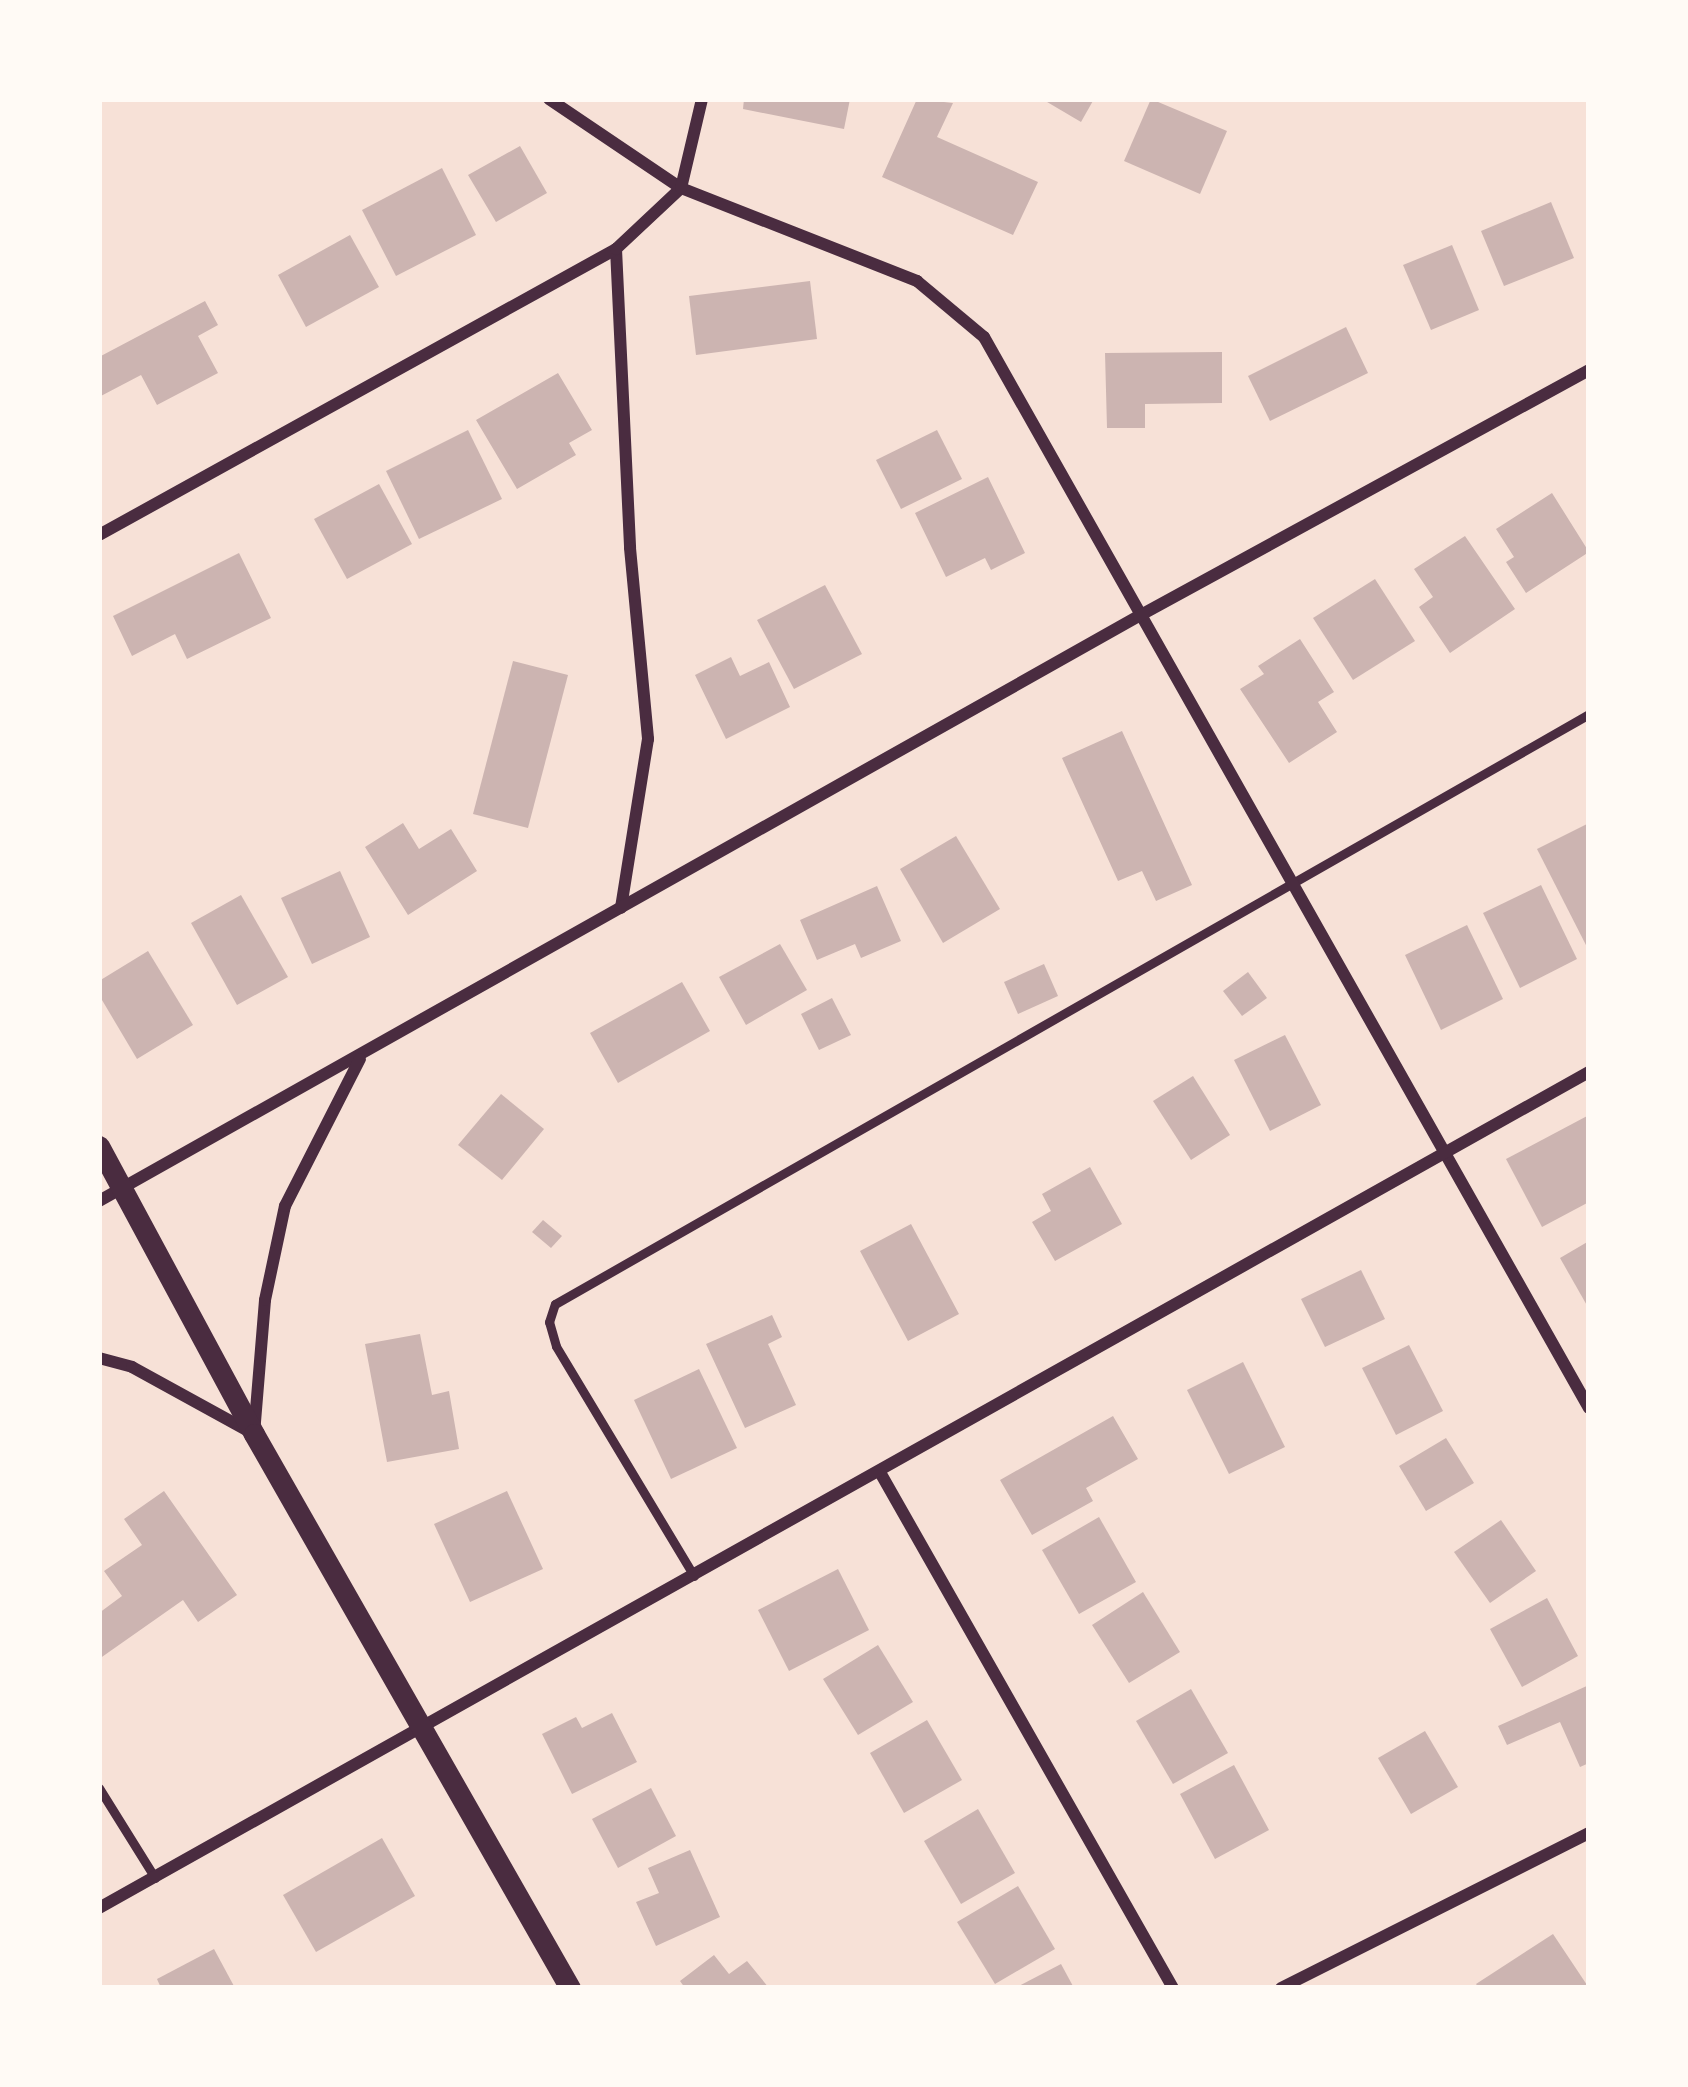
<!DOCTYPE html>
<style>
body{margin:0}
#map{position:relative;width:1688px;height:2087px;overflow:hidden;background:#f7e1d7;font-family:"Source Sans 3",sans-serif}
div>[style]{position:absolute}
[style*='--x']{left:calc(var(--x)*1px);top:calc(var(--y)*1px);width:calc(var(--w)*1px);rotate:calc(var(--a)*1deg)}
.building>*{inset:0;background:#ccb4b1}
.service>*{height:9px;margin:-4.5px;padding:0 4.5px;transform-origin:4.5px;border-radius:4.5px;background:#4a2c40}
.minor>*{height:12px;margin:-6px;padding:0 6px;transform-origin:6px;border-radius:6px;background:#4a2c40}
.tertiary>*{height:21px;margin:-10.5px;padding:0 10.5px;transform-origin:10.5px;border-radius:10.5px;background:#4a2c40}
span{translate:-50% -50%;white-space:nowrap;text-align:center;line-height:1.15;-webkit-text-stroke:12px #fffaf5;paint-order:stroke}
.frame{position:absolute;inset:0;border:102px solid #fffaf5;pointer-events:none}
</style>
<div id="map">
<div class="building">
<i style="clip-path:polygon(744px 99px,850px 99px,844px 129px,743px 109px)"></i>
<i style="clip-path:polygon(917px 99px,953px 103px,937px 137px,1038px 182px,1013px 235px,882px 177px)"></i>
<i style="clip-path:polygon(1042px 99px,1094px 99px,1081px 122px)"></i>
<i style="clip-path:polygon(1151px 99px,1227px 131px,1200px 194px,1124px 161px)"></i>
<i style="clip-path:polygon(520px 146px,547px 193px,496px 222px,468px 175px)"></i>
<i style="clip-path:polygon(442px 168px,476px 235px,396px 276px,362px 210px)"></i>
<i style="clip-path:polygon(1551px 202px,1574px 258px,1504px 286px,1481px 231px)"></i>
<i style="clip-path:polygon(350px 235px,379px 287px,306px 327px,278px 275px)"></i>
<i style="clip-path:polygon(1452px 245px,1479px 310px,1431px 330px,1403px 265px)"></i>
<i style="clip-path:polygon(810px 281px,817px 339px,696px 355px,689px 296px)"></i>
<i style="clip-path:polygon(205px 301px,218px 325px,198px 336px,218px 373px,157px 405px,141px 375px,99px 397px,99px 357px)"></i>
<i style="clip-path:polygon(1346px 327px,1368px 373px,1270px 421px,1248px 376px)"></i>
<i style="clip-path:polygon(1222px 352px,1222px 403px,1145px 404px,1145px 428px,1107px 428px,1105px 353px)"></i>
<i style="clip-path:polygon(558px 373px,592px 430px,569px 443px,576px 455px,517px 489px,476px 420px)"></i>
<i style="clip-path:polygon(468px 430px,502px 499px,419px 539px,386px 471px)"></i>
<i style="clip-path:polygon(937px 430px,962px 479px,901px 509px,876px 460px)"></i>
<i style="clip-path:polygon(988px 477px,1025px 553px,991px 570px,985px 558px,946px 577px,915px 513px)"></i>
<i style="clip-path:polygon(379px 484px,412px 544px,347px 579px,314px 519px)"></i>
<i style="clip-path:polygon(1552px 493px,1589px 552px,1526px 593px,1506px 562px,1514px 557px,1496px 529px)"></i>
<i style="clip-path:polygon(1465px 536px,1515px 609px,1450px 653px,1419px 607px,1433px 597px,1414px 569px)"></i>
<i style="clip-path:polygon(239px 553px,271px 618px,187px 659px,175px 634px,132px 656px,113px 616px)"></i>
<i style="clip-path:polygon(1375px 579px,1415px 641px,1353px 680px,1313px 618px)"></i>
<i style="clip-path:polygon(825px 585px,862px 654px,794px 689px,757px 620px)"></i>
<i style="clip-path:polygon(1300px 639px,1334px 692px,1318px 702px,1337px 732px,1289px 763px,1240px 689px,1264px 674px,1258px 666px)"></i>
<i style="clip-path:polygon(731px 657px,740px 676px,769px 662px,790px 707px,726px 739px,695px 675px)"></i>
<i style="clip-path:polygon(513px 661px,568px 675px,528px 828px,473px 814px)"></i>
<i style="clip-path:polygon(1122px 731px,1192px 885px,1156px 901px,1142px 871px,1118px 881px,1062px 758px)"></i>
<i style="clip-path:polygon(403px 823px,419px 849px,451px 829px,477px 871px,408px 915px,365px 847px)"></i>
<i style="clip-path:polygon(1589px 823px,1589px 951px,1537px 849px)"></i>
<i style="clip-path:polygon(956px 836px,1000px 909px,943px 943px,900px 869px)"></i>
<i style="clip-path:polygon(340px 871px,370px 937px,312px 964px,281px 898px)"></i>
<i style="clip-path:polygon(1541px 885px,1577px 959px,1520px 988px,1483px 913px)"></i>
<i style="clip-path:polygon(877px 886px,901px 941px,861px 958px,855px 944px,817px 960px,800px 920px)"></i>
<i style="clip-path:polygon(241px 895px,288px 977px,237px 1005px,191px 923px)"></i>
<i style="clip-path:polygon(1467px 925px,1503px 999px,1441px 1030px,1405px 955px)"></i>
<i style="clip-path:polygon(780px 944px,807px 990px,746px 1025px,719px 977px)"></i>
<i style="clip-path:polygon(148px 951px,193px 1025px,137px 1059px,99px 995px,99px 981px)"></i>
<i style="clip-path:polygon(1044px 964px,1058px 996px,1018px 1014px,1004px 982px)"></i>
<i style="clip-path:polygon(1248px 972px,1267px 998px,1242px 1016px,1223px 991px)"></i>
<i style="clip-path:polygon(682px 982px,710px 1031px,618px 1083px,590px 1033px)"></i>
<i style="clip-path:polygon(832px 998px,851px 1035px,819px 1050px,801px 1014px)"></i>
<i style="clip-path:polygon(1285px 1035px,1321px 1105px,1270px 1131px,1234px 1060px)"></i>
<i style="clip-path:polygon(1193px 1076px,1230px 1135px,1191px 1160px,1153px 1101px)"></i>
<i style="clip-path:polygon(501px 1094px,544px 1129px,502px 1180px,458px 1145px)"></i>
<i style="clip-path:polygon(1589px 1115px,1589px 1202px,1542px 1227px,1506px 1159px)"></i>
<i style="clip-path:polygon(1090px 1167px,1122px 1224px,1055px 1261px,1032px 1222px,1051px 1211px,1042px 1194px)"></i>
<i style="clip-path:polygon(543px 1220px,562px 1236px,551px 1248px,532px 1232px)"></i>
<i style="clip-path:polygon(911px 1224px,959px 1314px,908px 1341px,860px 1251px)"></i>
<i style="clip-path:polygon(1589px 1241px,1589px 1309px,1560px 1258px)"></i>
<i style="clip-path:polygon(1361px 1270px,1385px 1319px,1325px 1347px,1301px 1299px)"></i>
<i style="clip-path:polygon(772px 1315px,782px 1337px,768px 1344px,796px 1405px,745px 1428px,706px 1344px)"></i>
<i style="clip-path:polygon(420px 1334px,432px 1395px,449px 1391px,459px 1449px,387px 1462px,365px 1344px)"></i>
<i style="clip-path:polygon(1409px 1345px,1443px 1411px,1396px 1435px,1362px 1368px)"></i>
<i style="clip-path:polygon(1243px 1362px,1285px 1447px,1229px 1474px,1187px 1390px)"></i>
<i style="clip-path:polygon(699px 1369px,737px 1448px,671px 1479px,634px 1400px)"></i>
<i style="clip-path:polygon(1113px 1416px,1138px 1459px,1086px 1488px,1093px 1501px,1032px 1535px,1000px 1480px)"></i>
<i style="clip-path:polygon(1446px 1438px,1474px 1483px,1426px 1511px,1399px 1466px)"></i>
<i style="clip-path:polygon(164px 1491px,237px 1595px,198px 1622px,183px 1600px,99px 1659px,99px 1613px,122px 1596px,104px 1571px,142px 1545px,124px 1519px)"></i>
<i style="clip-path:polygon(507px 1491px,543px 1569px,470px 1602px,434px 1524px)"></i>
<i style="clip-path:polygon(1099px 1517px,1136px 1582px,1079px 1614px,1042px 1550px)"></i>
<i style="clip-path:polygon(1501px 1520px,1536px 1571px,1490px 1603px,1454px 1552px)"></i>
<i style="clip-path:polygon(838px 1569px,869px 1630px,789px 1671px,758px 1610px)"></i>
<i style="clip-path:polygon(1143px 1592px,1180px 1652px,1129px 1683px,1092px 1625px)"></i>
<i style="clip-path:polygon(1547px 1598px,1578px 1656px,1522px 1687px,1490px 1629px)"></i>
<i style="clip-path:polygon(878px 1645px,913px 1702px,858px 1735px,823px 1679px)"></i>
<i style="clip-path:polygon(1589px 1685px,1589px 1763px,1580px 1767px,1560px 1722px,1507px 1745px,1498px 1726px)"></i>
<i style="clip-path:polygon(1191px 1689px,1228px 1753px,1173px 1784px,1136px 1721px)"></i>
<i style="clip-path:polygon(612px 1713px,637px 1762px,572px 1794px,542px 1734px,576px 1717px,582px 1728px)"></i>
<i style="clip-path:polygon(927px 1720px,962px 1780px,904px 1813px,870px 1753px)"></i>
<i style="clip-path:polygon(1425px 1731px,1458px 1787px,1411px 1814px,1378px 1758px)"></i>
<i style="clip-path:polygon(1234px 1765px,1269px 1830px,1215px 1859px,1180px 1794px)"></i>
<i style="clip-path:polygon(651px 1788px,676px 1836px,618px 1868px,592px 1819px)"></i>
<i style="clip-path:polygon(978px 1809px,1015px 1873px,961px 1904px,924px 1841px)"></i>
<i style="clip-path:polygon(382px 1838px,415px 1896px,316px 1952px,283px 1895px)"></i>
<i style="clip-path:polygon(690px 1850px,720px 1917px,656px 1946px,636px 1902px,659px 1893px,648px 1868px)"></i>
<i style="clip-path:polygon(1018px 1886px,1055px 1949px,995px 1984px,957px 1922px)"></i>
<i style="clip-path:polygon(1553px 1934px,1589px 1988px,1479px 1988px,1476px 1984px)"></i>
<i style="clip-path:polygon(214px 1949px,235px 1988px,161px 1988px,157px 1979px)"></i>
<i style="clip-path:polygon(714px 1955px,729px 1974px,747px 1961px,769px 1988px,685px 1988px,680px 1981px)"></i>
<i style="clip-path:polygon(1061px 1964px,1074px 1988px,1015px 1988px)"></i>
</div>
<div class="service">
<i style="--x:694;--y:1576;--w:268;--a:-121"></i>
<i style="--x:556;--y:1346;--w:25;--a:-106"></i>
<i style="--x:549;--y:1322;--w:19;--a:-72"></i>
<i style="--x:555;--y:1304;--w:1190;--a:-29.71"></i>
<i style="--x:99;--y:1788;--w:106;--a:58.1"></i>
</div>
<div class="minor">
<i style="--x:549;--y:99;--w:159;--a:34"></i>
<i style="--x:681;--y:188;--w:254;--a:21.5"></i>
<i style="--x:917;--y:281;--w:87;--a:39.9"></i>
<i style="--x:984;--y:337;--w:1230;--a:60.54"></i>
<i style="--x:616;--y:249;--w:299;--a:87.3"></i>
<i style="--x:630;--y:548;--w:192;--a:84.6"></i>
<i style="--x:648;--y:739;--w:171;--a:99.1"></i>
<i style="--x:99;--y:535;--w:591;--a:-28.95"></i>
<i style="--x:616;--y:249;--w:89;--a:-43.2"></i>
<i style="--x:681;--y:188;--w:91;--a:-76.7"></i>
<i style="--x:99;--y:1201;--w:1193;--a:-29.36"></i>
<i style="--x:1139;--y:616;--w:513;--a:-28.66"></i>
<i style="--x:99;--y:1358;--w:34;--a:15"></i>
<i style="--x:132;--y:1367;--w:139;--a:28.8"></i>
<i style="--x:254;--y:1434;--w:134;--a:-85.3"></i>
<i style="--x:265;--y:1300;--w:96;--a:-78"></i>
<i style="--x:285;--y:1206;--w:165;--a:-63"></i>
<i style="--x:881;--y:1474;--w:591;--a:60.4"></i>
<i style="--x:99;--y:1908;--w:1709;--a:-29.3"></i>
<i style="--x:1281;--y:1988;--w:345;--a:-26.7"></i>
</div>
<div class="tertiary">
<i style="--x:99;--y:1146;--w:327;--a:61.7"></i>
<i style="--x:254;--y:1434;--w:638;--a:60.3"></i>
</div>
<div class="frame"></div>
</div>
